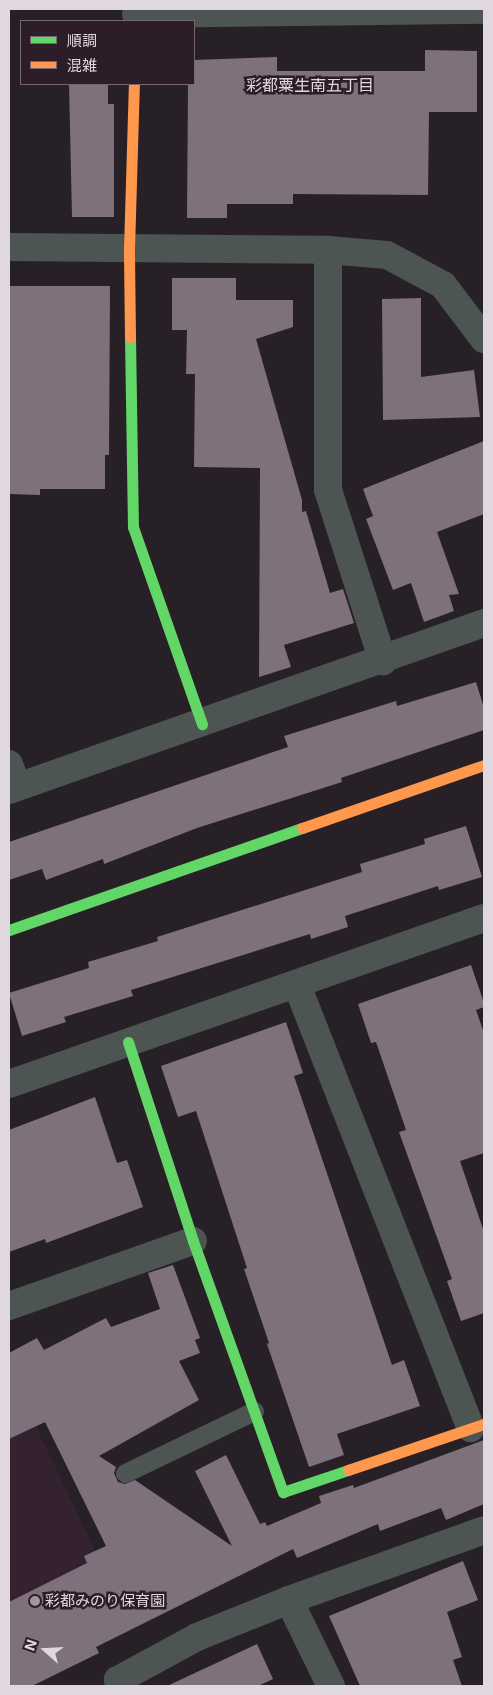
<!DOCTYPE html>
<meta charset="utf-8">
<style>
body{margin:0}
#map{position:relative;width:493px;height:1695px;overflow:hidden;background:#282027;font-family:Inter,"Noto Sans JP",sans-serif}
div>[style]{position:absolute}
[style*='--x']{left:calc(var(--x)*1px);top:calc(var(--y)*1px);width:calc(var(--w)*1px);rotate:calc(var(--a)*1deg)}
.built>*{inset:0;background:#352230}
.building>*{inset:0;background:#7e717b}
.lane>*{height:19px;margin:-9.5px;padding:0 9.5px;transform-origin:9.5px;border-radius:9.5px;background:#4c5552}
.street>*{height:28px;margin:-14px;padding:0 14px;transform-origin:14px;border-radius:14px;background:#4c5552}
.fast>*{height:11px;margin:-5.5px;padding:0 5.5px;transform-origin:5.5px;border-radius:5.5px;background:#63d668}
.slow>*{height:11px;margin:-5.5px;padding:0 5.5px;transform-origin:5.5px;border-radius:5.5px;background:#ff974d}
.dots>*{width:14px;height:14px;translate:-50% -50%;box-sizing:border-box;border:2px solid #2c1d28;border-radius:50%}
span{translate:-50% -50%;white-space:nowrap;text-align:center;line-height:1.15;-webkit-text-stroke:5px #2c1d28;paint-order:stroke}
.poi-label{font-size:15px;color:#e1d7de}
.left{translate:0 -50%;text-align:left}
.neighbourhood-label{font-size:16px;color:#e1d7de}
.frame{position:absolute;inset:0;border:10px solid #e1d7de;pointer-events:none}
.legend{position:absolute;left:20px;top:20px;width:175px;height:65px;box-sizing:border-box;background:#2c1d28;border:1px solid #746771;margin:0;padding:6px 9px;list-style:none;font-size:15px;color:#e1d7de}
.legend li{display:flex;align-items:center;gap:10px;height:25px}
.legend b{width:25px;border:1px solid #746771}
.north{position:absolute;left:20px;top:1625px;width:50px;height:50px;-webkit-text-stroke:4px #2c1d28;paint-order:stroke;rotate:289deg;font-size:14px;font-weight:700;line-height:20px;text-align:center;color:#e1d7de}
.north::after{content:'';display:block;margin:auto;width:18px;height:22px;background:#e1d7de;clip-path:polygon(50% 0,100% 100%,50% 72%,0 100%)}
</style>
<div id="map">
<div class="built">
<i style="clip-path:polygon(9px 1370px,113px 1588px,9px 1638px)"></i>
</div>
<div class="building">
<i style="clip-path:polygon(425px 50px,477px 51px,477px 112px,429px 112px,428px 195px,293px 194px,293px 204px,227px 204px,227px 218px,187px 218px,188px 84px,194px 84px,194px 60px,277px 57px,277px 71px,425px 71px)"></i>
<i style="clip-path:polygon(69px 84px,108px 84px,108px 104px,114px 104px,114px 217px,72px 217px)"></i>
<i style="clip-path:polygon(172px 278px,236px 278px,236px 300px,293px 300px,293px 327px,256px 339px,302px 500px,302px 512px,306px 511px,330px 593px,343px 589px,354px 623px,284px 645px,291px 667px,259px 677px,260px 468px,194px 467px,195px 374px,186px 374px,187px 330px,172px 330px)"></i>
<i style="clip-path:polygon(9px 286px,110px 286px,109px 455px,105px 455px,105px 489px,40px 489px,40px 495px,9px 494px)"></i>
<i style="clip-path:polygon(421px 298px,421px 377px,474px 370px,480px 417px,383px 420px,382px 299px)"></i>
<i style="clip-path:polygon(484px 441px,484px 514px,437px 532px,459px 594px,449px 595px,454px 611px,424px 622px,411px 583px,393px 590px,366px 519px,373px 516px,363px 489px)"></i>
<i style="clip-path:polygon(476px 682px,484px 708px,484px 730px,341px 778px,342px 782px,197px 828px,104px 864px,103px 859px,46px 880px,42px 869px,9px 880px,9px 842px,288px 747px,284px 736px,396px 701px,397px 706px)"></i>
<i style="clip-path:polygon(466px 826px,482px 877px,439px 890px,438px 886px,345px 916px,348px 927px,311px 939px,310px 934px,131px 990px,133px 996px,64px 1017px,66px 1022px,22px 1036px,9px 993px,89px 968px,88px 962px,158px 941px,157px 937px,362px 872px,360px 864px,425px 844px,424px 839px)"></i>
<i style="clip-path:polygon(471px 965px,484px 1003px,484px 1007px,476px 1010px,484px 1033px,484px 1153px,460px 1161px,484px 1232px,484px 1313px,461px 1321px,447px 1281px,452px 1279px,399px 1132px,406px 1130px,376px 1042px,371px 1043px,358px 1004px)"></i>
<i style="clip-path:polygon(286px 1022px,303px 1073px,294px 1076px,392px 1365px,404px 1360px,420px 1406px,337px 1434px,344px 1455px,309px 1467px,267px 1344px,269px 1343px,244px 1269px,247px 1268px,196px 1111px,178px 1117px,161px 1066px)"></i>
<i style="clip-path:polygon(95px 1097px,117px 1163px,127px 1160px,143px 1207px,46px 1243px,45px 1239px,9px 1252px,9px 1130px)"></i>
<i style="clip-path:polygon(173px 1265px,200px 1338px,195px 1340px,200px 1353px,179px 1361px,199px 1400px,99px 1456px,116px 1467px,114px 1473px,118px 1482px,125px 1484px,135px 1480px,232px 1546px,195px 1471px,226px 1455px,260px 1524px,265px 1522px,267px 1526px,321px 1503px,319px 1496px,353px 1485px,354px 1488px,484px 1440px,484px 1504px,446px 1520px,441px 1508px,380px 1531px,378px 1524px,297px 1558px,293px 1549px,96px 1647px,99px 1653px,32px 1686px,9px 1686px,9px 1602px,87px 1563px,84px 1556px,106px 1546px,45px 1422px,9px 1439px,9px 1353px,37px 1338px,44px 1350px,106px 1318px,111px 1327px,160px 1309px,148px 1273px)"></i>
<i style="clip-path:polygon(463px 1561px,478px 1600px,447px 1612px,462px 1657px,453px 1660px,462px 1686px,360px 1686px,329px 1616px)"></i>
<i style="clip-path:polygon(257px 1644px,273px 1679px,258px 1686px,167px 1686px)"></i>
</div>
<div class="lane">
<i style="--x:125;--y:1473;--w:143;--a:-25.7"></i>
</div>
<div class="street">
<i style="--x:136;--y:14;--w:348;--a:-0.7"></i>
<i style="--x:9;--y:247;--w:319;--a:0.5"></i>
<i style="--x:328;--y:250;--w:59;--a:4.8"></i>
<i style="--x:387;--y:255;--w:64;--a:28.2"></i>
<i style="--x:443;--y:285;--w:68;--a:52.8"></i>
<i style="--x:328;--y:250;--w:240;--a:90"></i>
<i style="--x:328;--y:490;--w:180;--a:72.2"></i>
<i style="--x:9;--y:764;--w:24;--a:71"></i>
<i style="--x:9;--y:790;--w:504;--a:-19.37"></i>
<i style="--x:297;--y:985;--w:476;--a:68.6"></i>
<i style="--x:9;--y:1084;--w:503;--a:-19.26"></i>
<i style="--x:9;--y:1306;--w:195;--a:-19.5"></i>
<i style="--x:289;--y:1600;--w:96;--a:64"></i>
<i style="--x:121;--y:1686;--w:7;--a:-117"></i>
<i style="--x:118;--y:1680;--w:90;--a:-28.6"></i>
<i style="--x:197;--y:1637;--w:99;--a:-21.9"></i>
<i style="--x:289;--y:1600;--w:207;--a:-19.7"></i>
</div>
<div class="fast">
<i style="--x:130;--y:337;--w:190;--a:89.1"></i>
<i style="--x:133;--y:527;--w:209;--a:70.7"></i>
<i style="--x:9;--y:930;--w:310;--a:-19.2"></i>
<i style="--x:128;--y:1042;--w:209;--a:71.9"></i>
<i style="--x:193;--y:1241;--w:267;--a:70.3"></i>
<i style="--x:283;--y:1492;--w:69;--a:-18.7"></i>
</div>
<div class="slow">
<i style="--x:130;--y:337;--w:88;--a:-90.7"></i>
<i style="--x:129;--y:249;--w:165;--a:-88.3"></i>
<i style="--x:302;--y:828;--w:193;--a:-19.1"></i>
<i style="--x:348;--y:1470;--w:144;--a:-18.7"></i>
</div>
<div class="dots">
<i style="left:35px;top:1601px;background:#a0979e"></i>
</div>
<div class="poi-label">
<span class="left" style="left:45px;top:1601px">彩都みのり保育園</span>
</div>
<div class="neighbourhood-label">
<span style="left:310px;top:85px">彩都粟生南五丁目</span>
</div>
<div class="frame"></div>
<ul class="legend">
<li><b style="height:6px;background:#63d668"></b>順調</li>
<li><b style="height:6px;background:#ff974d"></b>混雑</li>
</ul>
<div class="north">N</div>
</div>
